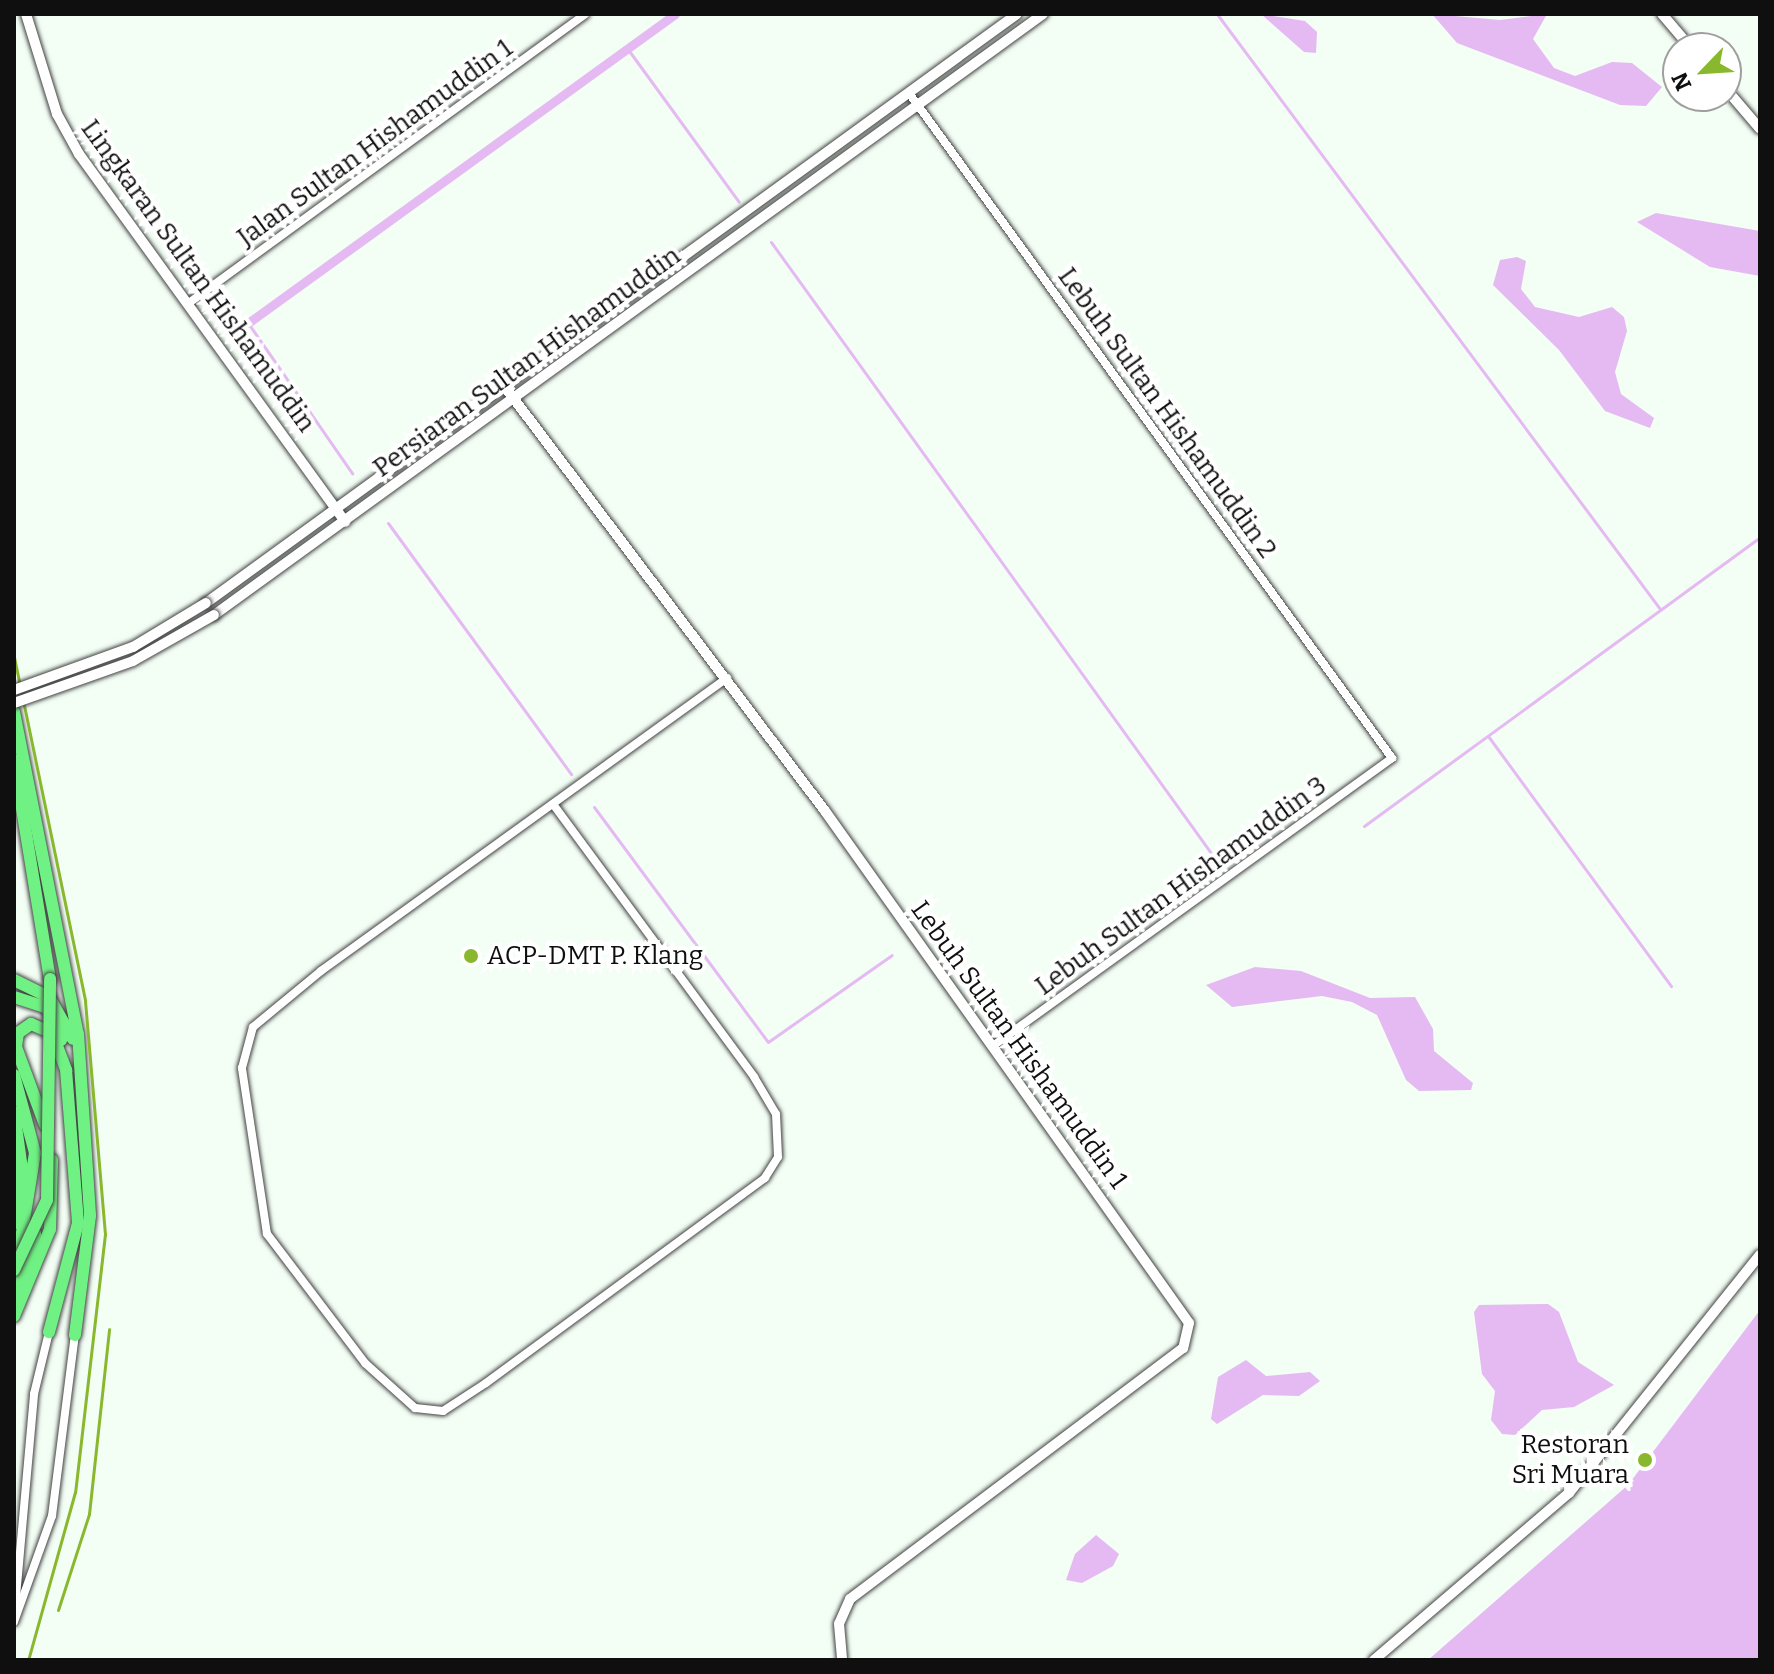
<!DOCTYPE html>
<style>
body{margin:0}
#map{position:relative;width:1774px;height:1674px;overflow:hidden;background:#f3fef5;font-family:Bitter,serif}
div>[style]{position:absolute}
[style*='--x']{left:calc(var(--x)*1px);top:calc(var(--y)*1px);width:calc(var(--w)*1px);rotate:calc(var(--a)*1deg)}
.water>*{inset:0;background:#e5baf3}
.stream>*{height:3px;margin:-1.5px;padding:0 1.5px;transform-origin:1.5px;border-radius:1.5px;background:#e5baf3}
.canal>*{height:9px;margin:-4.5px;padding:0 4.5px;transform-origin:4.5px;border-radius:4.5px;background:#e5baf3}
.roads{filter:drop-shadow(0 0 2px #424242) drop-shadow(0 0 2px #424242)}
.minor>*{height:8px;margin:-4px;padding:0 4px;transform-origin:4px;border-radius:4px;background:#fff}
.tertiary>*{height:10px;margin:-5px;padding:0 5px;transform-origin:5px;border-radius:5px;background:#fff}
.primary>*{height:12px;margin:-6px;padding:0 6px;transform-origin:6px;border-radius:6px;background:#70f183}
.rail>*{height:3px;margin:-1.5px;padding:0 1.5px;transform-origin:1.5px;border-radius:1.5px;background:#89b82e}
.bridges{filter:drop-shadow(0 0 2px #424242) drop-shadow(0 0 2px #424242)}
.tertiary-bridge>*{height:10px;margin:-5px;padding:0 5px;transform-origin:5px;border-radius:5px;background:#fff}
.primary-bridge>*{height:12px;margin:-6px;padding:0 6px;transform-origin:6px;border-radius:6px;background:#70f183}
.dots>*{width:22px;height:22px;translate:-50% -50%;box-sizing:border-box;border:4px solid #fff;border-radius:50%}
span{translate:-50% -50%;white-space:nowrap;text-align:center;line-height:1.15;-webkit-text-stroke:8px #fff;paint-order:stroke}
.street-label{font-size:26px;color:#0f0f0f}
.poi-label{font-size:26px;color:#0f0f0f}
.left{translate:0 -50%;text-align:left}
.right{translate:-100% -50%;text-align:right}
.frame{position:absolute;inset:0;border:16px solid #0f0f0f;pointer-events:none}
.north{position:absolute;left:1662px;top:32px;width:80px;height:80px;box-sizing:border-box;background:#fff;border:2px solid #9f9f9f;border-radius:50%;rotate:245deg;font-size:22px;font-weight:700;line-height:32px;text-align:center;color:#0f0f0f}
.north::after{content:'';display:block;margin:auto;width:28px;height:36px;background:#89b82e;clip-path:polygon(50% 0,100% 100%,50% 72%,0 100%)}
</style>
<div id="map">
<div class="water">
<i style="clip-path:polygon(1261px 14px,1305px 21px,1317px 32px,1316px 53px,1304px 52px)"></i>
<i style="clip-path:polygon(1432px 14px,1500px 20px,1547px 14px,1533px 39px,1554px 68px,1575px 76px,1612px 62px,1632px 63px,1662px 87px,1646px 106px,1620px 105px,1457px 43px)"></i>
<i style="clip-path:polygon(1656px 213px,1760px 231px,1760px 276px,1710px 267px,1637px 222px)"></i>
<i style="clip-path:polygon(1517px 257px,1526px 261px,1521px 289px,1535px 307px,1579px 317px,1612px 307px,1624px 317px,1627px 331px,1615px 372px,1621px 394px,1654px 418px,1650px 428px,1605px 411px,1559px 350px,1493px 285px,1500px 260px)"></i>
<i style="clip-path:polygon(1255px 967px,1301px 971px,1370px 998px,1415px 997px,1433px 1029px,1434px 1051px,1473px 1083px,1471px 1090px,1419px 1091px,1406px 1080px,1377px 1015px,1352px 1002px,1322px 996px,1232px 1007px,1206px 985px)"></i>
<i style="clip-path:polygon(1548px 1304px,1559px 1312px,1578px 1362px,1614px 1385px,1574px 1407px,1542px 1410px,1515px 1435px,1502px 1434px,1491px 1420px,1495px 1391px,1482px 1374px,1474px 1312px,1479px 1305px)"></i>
<i style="clip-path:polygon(1760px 1310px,1760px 1660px,1428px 1660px,1628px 1485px)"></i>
<i style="clip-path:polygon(1246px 1360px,1266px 1376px,1310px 1372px,1320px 1381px,1299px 1396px,1263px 1395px,1217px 1424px,1211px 1419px,1218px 1377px)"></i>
<i style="clip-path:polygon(1096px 1535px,1119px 1554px,1113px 1566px,1082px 1583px,1066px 1580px,1075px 1554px)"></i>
</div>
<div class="stream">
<i style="--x:1217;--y:14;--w:742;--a:53.33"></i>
<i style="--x:627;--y:48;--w:190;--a:54"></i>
<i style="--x:771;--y:242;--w:762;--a:54.24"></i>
<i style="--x:248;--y:323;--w:183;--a:55.3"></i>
<i style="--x:388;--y:523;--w:311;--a:53.9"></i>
<i style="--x:1488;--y:736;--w:310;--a:53.8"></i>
<i style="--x:594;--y:807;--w:292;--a:53.5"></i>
<i style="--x:768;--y:1042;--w:151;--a:-35.1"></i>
<i style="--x:1364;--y:826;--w:490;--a:-36.1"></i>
</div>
<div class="canal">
<i style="--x:248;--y:323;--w:527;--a:-35.89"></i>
</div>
<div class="roads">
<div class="minor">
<i style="--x:909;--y:93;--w:822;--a:54.01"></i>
<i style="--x:1392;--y:758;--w:492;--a:144.2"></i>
<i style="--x:189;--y:303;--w:490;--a:-36.1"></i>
<i style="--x:553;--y:804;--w:339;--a:53.6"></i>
<i style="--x:754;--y:1077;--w:43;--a:59.3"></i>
<i style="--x:776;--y:1114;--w:43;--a:87.3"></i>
<i style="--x:778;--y:1157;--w:25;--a:122"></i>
<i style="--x:765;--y:1178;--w:346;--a:143.7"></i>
<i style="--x:486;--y:1383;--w:51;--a:146.9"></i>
<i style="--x:443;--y:1411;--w:28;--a:-174"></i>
<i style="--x:415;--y:1408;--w:67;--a:-138"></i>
<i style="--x:365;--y:1363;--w:162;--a:-127.2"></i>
<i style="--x:267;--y:1234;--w:168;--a:-98.6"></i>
<i style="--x:242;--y:1068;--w:42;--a:-75"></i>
<i style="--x:253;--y:1027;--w:88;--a:-39.5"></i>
<i style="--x:321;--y:971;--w:501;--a:-35.82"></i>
<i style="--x:15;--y:1608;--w:215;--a:-84.9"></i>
<i style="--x:34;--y:1394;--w:64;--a:-76.4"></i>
<i style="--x:14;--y:1622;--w:113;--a:-70.3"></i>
<i style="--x:52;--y:1516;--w:182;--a:-82.8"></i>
</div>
<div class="tertiary">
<i style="--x:26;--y:14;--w:105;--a:72.8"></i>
<i style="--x:57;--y:114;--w:46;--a:61.2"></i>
<i style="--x:79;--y:154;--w:454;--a:54.1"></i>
<i style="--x:1662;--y:14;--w:45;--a:49.5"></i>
<i style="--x:1726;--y:89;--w:52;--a:49.6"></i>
<i style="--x:505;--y:387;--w:531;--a:52.96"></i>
<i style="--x:825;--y:811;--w:628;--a:54.59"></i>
<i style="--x:1189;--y:1323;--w:26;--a:103"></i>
<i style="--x:1183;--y:1348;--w:417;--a:143"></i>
<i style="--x:850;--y:1599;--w:27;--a:114"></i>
<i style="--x:839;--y:1624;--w:36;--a:85"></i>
<i style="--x:206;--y:603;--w:1002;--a:-35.99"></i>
<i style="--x:214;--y:615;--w:1024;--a:-35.94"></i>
<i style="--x:1374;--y:1660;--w:257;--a:-40.6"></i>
<i style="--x:1569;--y:1493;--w:305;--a:-51.3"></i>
</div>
<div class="primary">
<i style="--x:14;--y:712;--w:328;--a:78.8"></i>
<i style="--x:78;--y:1034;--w:182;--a:86.2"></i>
<i style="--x:90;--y:1216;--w:120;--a:97.2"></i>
<i style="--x:14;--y:760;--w:222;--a:80.7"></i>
<i style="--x:14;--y:980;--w:39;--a:26"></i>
<i style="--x:49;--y:997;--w:48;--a:60.3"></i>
<i style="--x:14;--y:997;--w:35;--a:18"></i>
<i style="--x:47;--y:1008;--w:35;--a:66"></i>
<i style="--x:14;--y:1075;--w:81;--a:74.9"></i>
<i style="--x:35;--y:1153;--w:99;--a:99.3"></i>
<i style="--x:14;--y:1112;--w:58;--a:82"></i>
<i style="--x:22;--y:1169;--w:55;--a:98.4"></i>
<i style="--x:45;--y:1125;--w:83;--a:-110.4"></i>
<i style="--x:16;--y:1047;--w:14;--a:-82"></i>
<i style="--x:18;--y:1033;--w:16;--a:-35"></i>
<i style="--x:31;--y:1024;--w:23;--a:23"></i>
<i style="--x:52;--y:1033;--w:40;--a:69"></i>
<i style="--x:66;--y:1070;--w:153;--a:85.5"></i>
<i style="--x:78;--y:1223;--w:113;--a:104.9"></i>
<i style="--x:14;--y:1293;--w:63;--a:-70.4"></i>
<i style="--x:14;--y:1316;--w:94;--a:-67.5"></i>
<i style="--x:50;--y:1229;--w:69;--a:-88.3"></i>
</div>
</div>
<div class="rail">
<i style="--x:14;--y:657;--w:351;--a:78.3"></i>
<i style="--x:85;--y:1001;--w:234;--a:85.1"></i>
<i style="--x:105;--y:1234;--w:260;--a:96.6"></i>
<i style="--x:75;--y:1492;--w:174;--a:105.6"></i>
<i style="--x:58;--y:1610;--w:101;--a:-72.1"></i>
<i style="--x:89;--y:1514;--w:186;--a:-83.8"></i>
</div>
<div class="bridges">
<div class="tertiary-bridge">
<i style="--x:14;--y:690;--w:127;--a:-19.9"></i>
<i style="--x:133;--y:647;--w:85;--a:-31.1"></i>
<i style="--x:14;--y:703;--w:126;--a:-19.4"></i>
<i style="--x:133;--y:661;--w:93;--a:-29.6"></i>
</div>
<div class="primary-bridge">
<i style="--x:14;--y:1270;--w:77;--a:-64.8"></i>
<i style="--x:47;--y:1200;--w:221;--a:-89.2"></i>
</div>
</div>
<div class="dots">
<i style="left:471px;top:956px;background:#89b82e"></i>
<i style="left:1645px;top:1460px;background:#89b82e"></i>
</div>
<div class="street-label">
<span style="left:375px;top:143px;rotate:-36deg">Jalan Sultan Hishamuddin 1</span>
<span style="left:198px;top:276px;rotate:54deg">Lingkaran Sultan Hishamuddin</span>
<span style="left:527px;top:362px;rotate:-36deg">Persiaran Sultan Hishamuddin</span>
<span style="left:1167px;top:413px;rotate:54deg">Lebuh Sultan Hishamuddin 2</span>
<span style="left:1181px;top:886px;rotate:-36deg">Lebuh Sultan Hishamuddin 3</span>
<span style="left:1019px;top:1045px;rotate:54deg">Lebuh Sultan Hishamuddin 1</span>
</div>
<div class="poi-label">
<span class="left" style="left:487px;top:956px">ACP-DMT P. Klang</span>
<span class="right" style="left:1629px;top:1460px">Restoran<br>Sri Muara</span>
</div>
<div class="frame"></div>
<div class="north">N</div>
</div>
